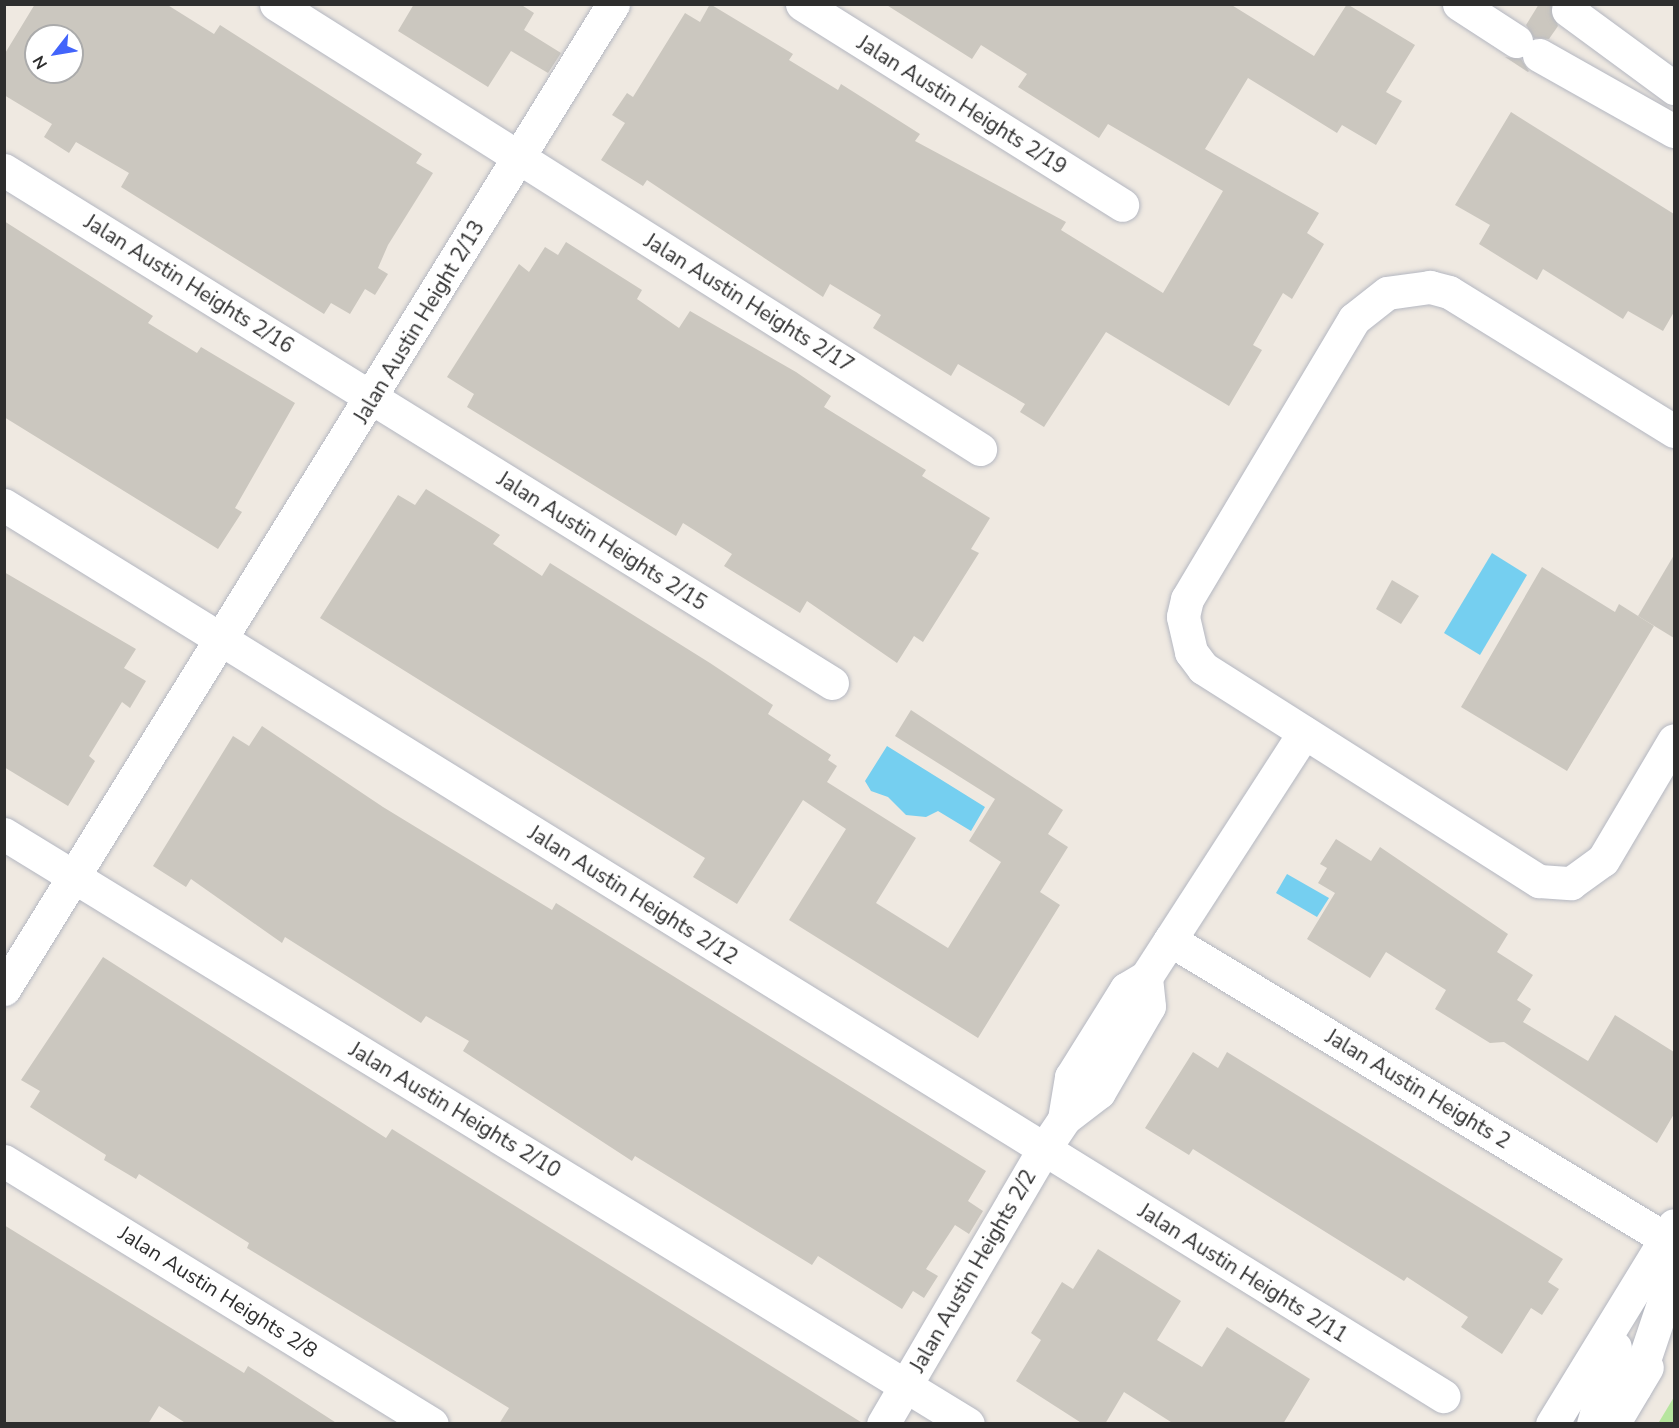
<!DOCTYPE html>
<style>
body{margin:0}
#map{position:relative;width:1679px;height:1428px;overflow:hidden;background:#efe9e1;font-family:"Nunito Sans",sans-serif}
div>[style]{position:absolute}
[style*='--x']{left:calc(var(--x)*1px);top:calc(var(--y)*1px);width:calc(var(--w)*1px);rotate:calc(var(--a)*1deg)}
.green>*{inset:0;background:#b6e59e}
.water>*{inset:0;background:#75cff0}
.building>*{inset:0;background:#cbc7bf}
.roads{filter:drop-shadow(0 0 2px #b4b7c1) drop-shadow(0 0 2px #b4b7c1)}
.street>*{height:33px;margin:-16.5px;padding:0 16.5px;transform-origin:16.5px;border-radius:16.5px;background:#fff}
span{translate:-50% -50%;white-space:nowrap;text-align:center;line-height:1.15;-webkit-text-stroke:4.5px #fff;paint-order:stroke}
.street-label{font-size:21px;color:#2e2e2e}
.frame{position:absolute;inset:0;border:6px solid #2e2e2e;pointer-events:none}
.north{position:absolute;left:24px;top:24px;width:60px;height:60px;box-sizing:border-box;background:#fff;border:2px solid #ababab;border-radius:50%;rotate:239deg;font-size:16px;font-weight:700;line-height:24px;text-align:center;color:#2e2e2e}
.north::after{content:'';display:block;margin:auto;width:21px;height:27px;background:#4264fb;clip-path:polygon(50% 0,100% 100%,50% 72%,0 100%)}
</style>
<div id="map">
<div class="green">
<i style="clip-path:polygon(1674px 1397px,1674px 1423px,1662px 1423px,1659px 1422px)"></i>
</div>
<div class="water">
<i style="clip-path:polygon(1492px 553px,1527px 575px,1480px 655px,1444px 633px)"></i>
<i style="clip-path:polygon(887px 746px,985px 807px,971px 831px,938px 811px,926px 817px,906px 815px,888px 797px,871px 791px,865px 781px)"></i>
<i style="clip-path:polygon(1287px 874px,1329px 898px,1317px 917px,1276px 893px)"></i>
</div>
<div class="building">
<i style="clip-path:polygon(evenodd,35px 4px,166px 4px,214px 34px,220px 25px,422px 154px,416px 163px,433px 173px,388px 245px,378px 268px,388px 274px,375px 295px,365px 289px,350px 314px,331px 303px,324px 314px,121px 187px,129px 173px,76px 142px,69px 153px,44px 137px,52px 124px,4px 95px,4px 55px,35px 4px,36px 36px,72px 36px,72px 72px,36px 72px,36px 36px)"></i>
<i style="clip-path:polygon(414px 4px,520px 4px,534px 13px,524px 30px,561px 53px,548px 73px,511px 51px,488px 87px,398px 31px)"></i>
<i style="clip-path:polygon(710px 4px,793px 54px,789px 60px,838px 90px,841px 84px,920px 134px,915px 141px,1066px 222px,1061px 230px,1163px 293px,1223px 191px,1108px 124px,1099px 138px,1018px 87px,1027px 74px,981px 45px,972px 59px,885px 4px,1230px 4px,1314px 56px,1347px 4px,1415px 45px,1386px 92px,1402px 101px,1376px 145px,1342px 125px,1337px 133px,1248px 78px,1205px 149px,1319px 213px,1307px 233px,1324px 244px,1292px 299px,1283px 293px,1253px 345px,1262px 350px,1229px 406px,1106px 332px,1044px 427px,1020px 412px,1025px 404px,958px 364px,951px 376px,873px 328px,881px 315px,830px 284px,823px 297px,647px 180px,643px 186px,601px 160px,625px 123px,612px 115px,627px 93px,633px 97px,685px 13px,700px 22px)"></i>
<i style="clip-path:polygon(1539px 4px,1551px 4px,1558px 26px,1549px 39px,1534px 38px,1526px 25px)"></i>
<i style="clip-path:polygon(1505px 57px,1521px 59px,1529px 71px,1528px 72px)"></i>
<i style="clip-path:polygon(1511px 112px,1674px 214px,1674px 312px,1663px 331px,1628px 311px,1623px 319px,1543px 269px,1537px 280px,1479px 244px,1490px 225px,1455px 205px)"></i>
<i style="clip-path:polygon(4px 221px,153px 316px,148px 323px,197px 353px,201px 347px,295px 403px,235px 508px,242px 512px,218px 549px,4px 417px)"></i>
<i style="clip-path:polygon(566px 242px,642px 290px,637px 299px,679px 328px,690px 311px,796px 372px,831px 396px,824px 407px,926px 470px,922px 476px,990px 518px,971px 549px,979px 553px,923px 642px,914px 636px,897px 663px,807px 601px,800px 613px,724px 566px,732px 554px,683px 523px,676px 536px,467px 407px,474px 394px,447px 377px,519px 264px,529px 272px,545px 247px,558px 255px)"></i>
<i style="clip-path:polygon(426px 489px,500px 535px,493px 544px,542px 576px,550px 563px,710px 663px,773px 705px,768px 714px,831px 755px,828px 760px,837px 766px,827px 782px,916px 838px,876px 903px,948px 948px,1001px 862px,969px 841px,995px 799px,895px 736px,911px 710px,1063px 810px,1048px 834px,1068px 847px,1040px 892px,1060px 905px,978px 1038px,789px 920px,846px 829px,803px 800px,737px 904px,693px 877px,705px 858px,320px 618px,398px 495px,415px 505px)"></i>
<i style="clip-path:polygon(1674px 555px,1674px 638px,1638px 616px)"></i>
<i style="clip-path:polygon(1542px 567px,1615px 612px,1619px 604px,1654px 626px,1567px 771px,1461px 707px)"></i>
<i style="clip-path:polygon(4px 572px,136px 649px,124px 668px,146px 681px,130px 708px,122px 702px,89px 756px,95px 761px,68px 806px,4px 767px)"></i>
<i style="clip-path:polygon(1392px 580px,1419px 596px,1401px 624px,1376px 609px)"></i>
<i style="clip-path:polygon(262px 726px,383px 807px,552px 910px,556px 903px,986px 1171px,968px 1201px,983px 1211px,969px 1234px,955px 1225px,926px 1269px,938px 1276px,924px 1298px,913px 1291px,902px 1309px,818px 1256px,812px 1265px,635px 1156px,632px 1161px,463px 1051px,469px 1041px,426px 1016px,421px 1023px,285px 937px,282px 943px,191px 879px,186px 887px,153px 866px,233px 736px,249px 746px)"></i>
<i style="clip-path:polygon(1336px 839px,1371px 861px,1380px 847px,1508px 934px,1497px 952px,1533px 975px,1517px 1000px,1531px 1009px,1523px 1022px,1588px 1061px,1615px 1015px,1674px 1052px,1674px 1114px,1657px 1143px,1504px 1042px,1490px 1043px,1435px 1009px,1446px 990px,1386px 952px,1370px 978px,1307px 939px,1335px 893px,1318px 883px,1327px 868px,1320px 864px)"></i>
<i style="clip-path:polygon(103px 957px,386px 1138px,392px 1129px,864px 1424px,499px 1424px,509px 1408px,247px 1248px,249px 1243px,139px 1174px,136px 1179px,104px 1160px,106px 1155px,30px 1107px,40px 1091px,21px 1080px)"></i>
<i style="clip-path:polygon(1193px 1052px,1218px 1068px,1227px 1052px,1563px 1259px,1548px 1282px,1559px 1289px,1542px 1315px,1531px 1308px,1502px 1354px,1461px 1327px,1468px 1317px,1407px 1277px,1404px 1281px,1193px 1149px,1189px 1155px,1145px 1128px)"></i>
<i style="clip-path:polygon(4px 1225px,244px 1373px,248px 1366px,338px 1424px,187px 1424px,159px 1406px,148px 1424px,4px 1424px)"></i>
<i style="clip-path:polygon(1098px 1249px,1181px 1301px,1157px 1340px,1202px 1367px,1227px 1327px,1310px 1379px,1283px 1424px,1174px 1424px,1124px 1392px,1105px 1424px,1083px 1424px,1016px 1381px,1041px 1340px,1031px 1333px,1062px 1282px,1073px 1289px)"></i>
</div>
<div class="roads">
<div class="street">
<i style="--x:276;--y:4;--w:833;--a:32.3"></i>
<i style="--x:802;--y:4;--w:378;--a:32.1"></i>
<i style="--x:1459;--y:4;--w:68;--a:33"></i>
<i style="--x:1568;--y:10;--w:132;--a:36.3"></i>
<i style="--x:1539;--y:55;--w:155;--a:29.4"></i>
<i style="--x:4;--y:170;--w:974;--a:31.78"></i>
<i style="--x:1674;--y:431;--w:264;--a:-148.3"></i>
<i style="--x:1449;--y:292;--w:20;--a:-165"></i>
<i style="--x:1430;--y:287;--w:43;--a:172.1"></i>
<i style="--x:1387;--y:293;--w:42;--a:141.8"></i>
<i style="--x:1354;--y:319;--w:326;--a:120.8"></i>
<i style="--x:1187;--y:599;--w:18;--a:103"></i>
<i style="--x:1183;--y:617;--w:36;--a:77"></i>
<i style="--x:1191;--y:652;--w:20;--a:53"></i>
<i style="--x:1203;--y:668;--w:398;--a:32.4"></i>
<i style="--x:1539;--y:881;--w:32;--a:4"></i>
<i style="--x:1571;--y:883;--w:39;--a:-36"></i>
<i style="--x:1603;--y:860;--w:139;--a:-59.4"></i>
<i style="--x:4;--y:505;--w:1693;--a:31.76"></i>
<i style="--x:4;--y:834;--w:1130;--a:31.47"></i>
<i style="--x:1170;--y:940;--w:579;--a:31.08"></i>
<i style="--x:4;--y:989;--w:1158;--a:-58.27"></i>
<i style="--x:1064;--y:1119;--w:43;--a:-80.5"></i>
<i style="--x:1071;--y:1077;--w:104;--a:-58"></i>
<i style="--x:1126;--y:989;--w:23;--a:-31"></i>
<i style="--x:1146;--y:977;--w:291;--a:-57.1"></i>
<i style="--x:4;--y:1161;--w:502;--a:31.57"></i>
<i style="--x:1635;--y:1387;--w:107;--a:-71.4"></i>
<i style="--x:1669;--y:1286;--w:47;--a:-93.7"></i>
<i style="--x:883;--y:1424;--w:319;--a:-59.7"></i>
<i style="--x:1044;--y:1149;--w:36;--a:-56"></i>
<i style="--x:1064;--y:1119;--w:44;--a:-37.6"></i>
<i style="--x:1099;--y:1092;--w:99;--a:-59.8"></i>
<i style="--x:1149;--y:1006;--w:29;--a:-96"></i>
<i style="--x:1552;--y:1424;--w:233;--a:-58.5"></i>
<i style="--x:1593;--y:1424;--w:80;--a:-74.1"></i>
<i style="--x:1613;--y:1424;--w:66;--a:-59.2"></i>
</div>
</div>
<div class="street-label">
<span style="left:962px;top:105px;rotate:32deg">Jalan Austin Heights 2/19</span>
<span style="left:189px;top:284px;rotate:32deg">Jalan Austin Heights 2/16</span>
<span style="left:749px;top:303px;rotate:32deg">Jalan Austin Heights 2/17</span>
<span style="left:419px;top:322px;rotate:-59deg">Jalan Austin Height 2/13</span>
<span style="left:602px;top:541px;rotate:32deg">Jalan Austin Heights 2/15</span>
<span style="left:633px;top:895px;rotate:32deg">Jalan Austin Heights 2/12</span>
<span style="left:1418px;top:1089px;rotate:31deg">Jalan Austin Heights 2</span>
<span style="left:455px;top:1110px;rotate:31deg">Jalan Austin Heights 2/10</span>
<span style="left:973px;top:1271px;rotate:-60deg">Jalan Austin Heights 2/2</span>
<span style="left:1243px;top:1273px;rotate:32deg">Jalan Austin Heights 2/11</span>
<span style="left:218px;top:1292px;rotate:32deg">Jalan Austin Heights 2/8</span>
</div>
<div class="frame"></div>
<div class="north">N</div>
</div>
